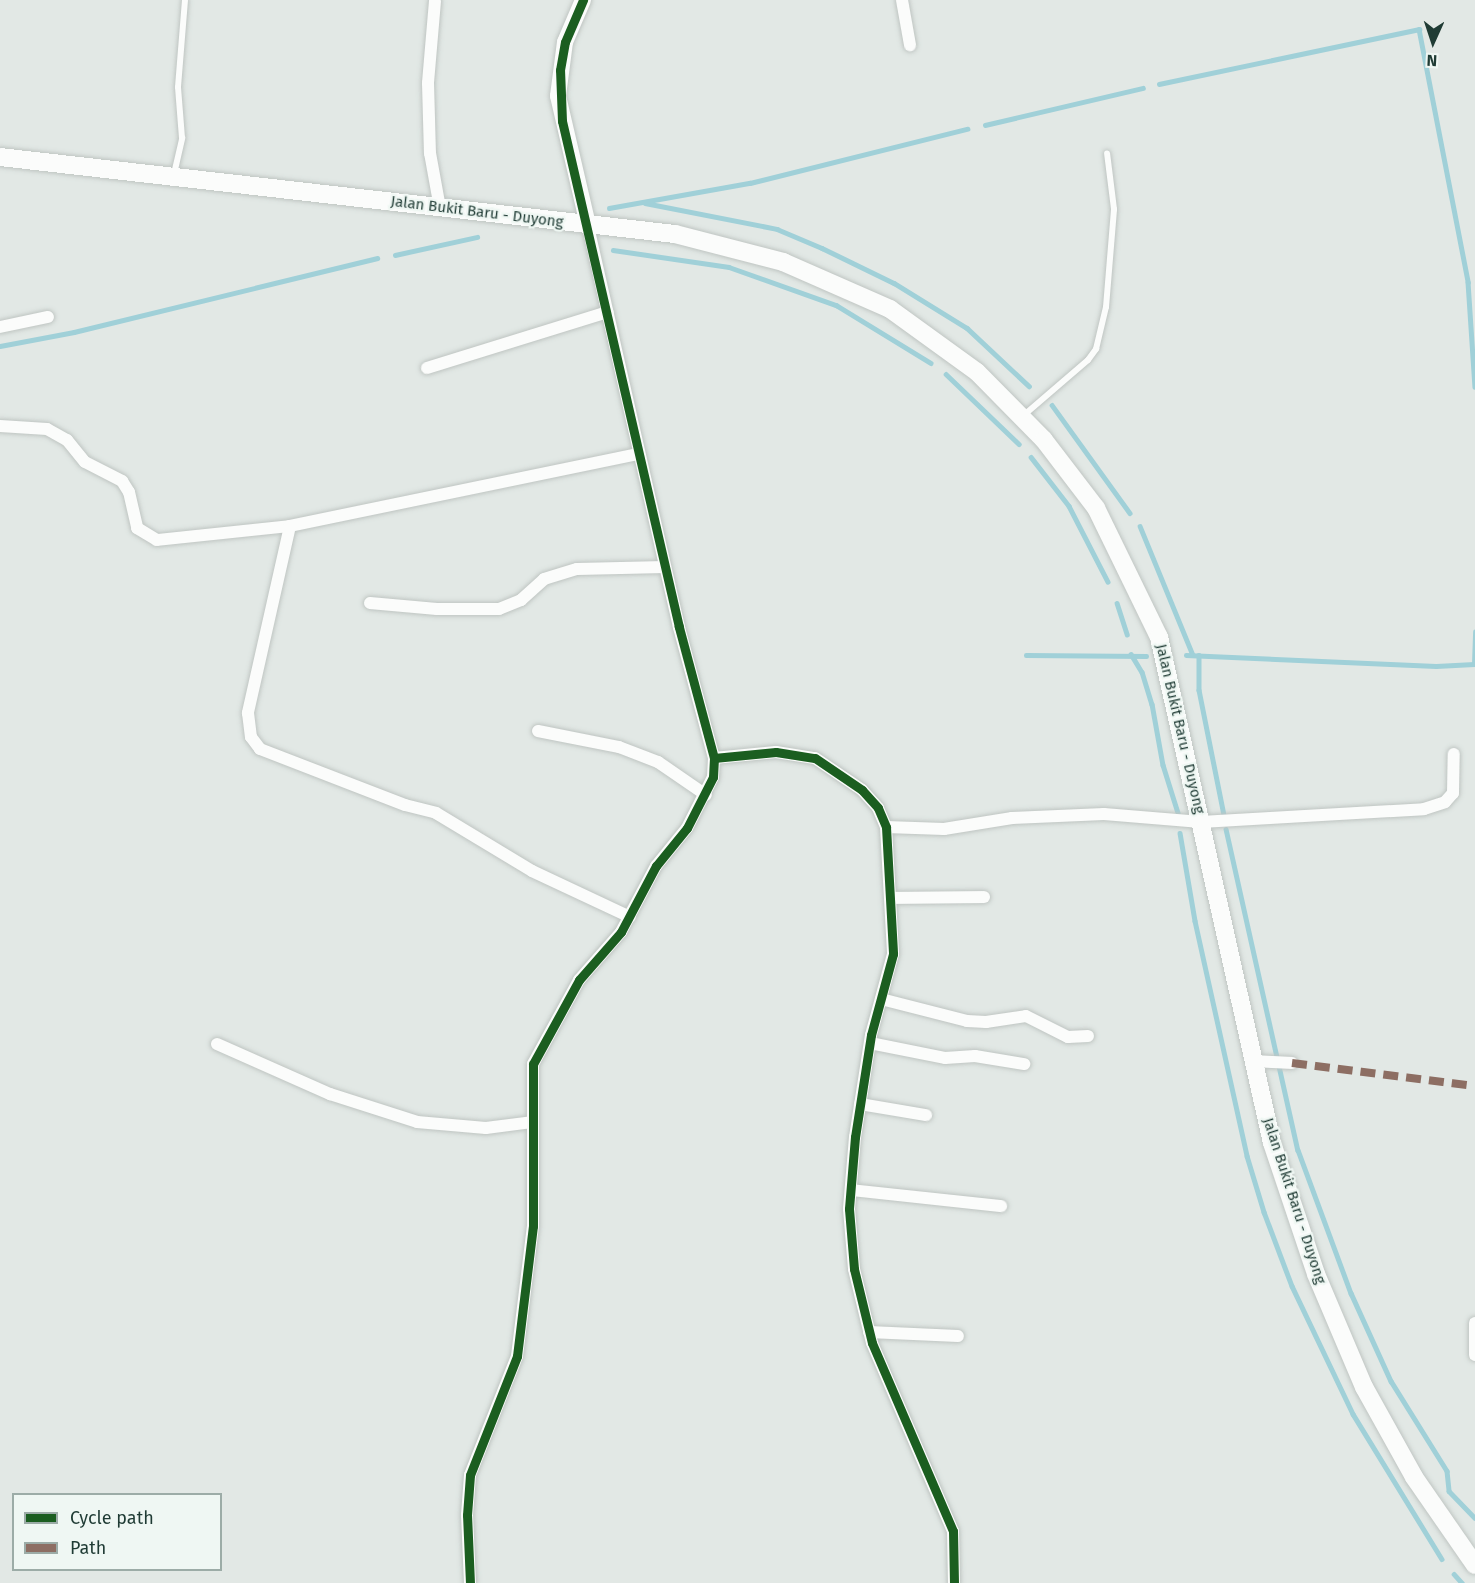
<!DOCTYPE html>
<style>
body{margin:0}
#map{position:relative;width:1475px;height:1583px;overflow:hidden;background:#e2e8e5;font-family:"Fira Sans",sans-serif}
div>[style]{position:absolute}
[style*='--x']{left:calc(var(--x)*1px);top:calc(var(--y)*1px);width:calc(var(--w)*1px);rotate:calc(var(--a)*1deg)}
.stream>*{height:4.5px;margin:-2.25px;padding:0 2.25px;transform-origin:2.25px;border-radius:2.25px;background:#a0d0d8}
.roads{filter:drop-shadow(0 0 2px #bfc5c2) drop-shadow(0 0 2px #bfc5c2)}
.service>*{height:6px;margin:-3px;padding:0 3px;transform-origin:3px;border-radius:3px;background:#fbfcfb}
.minor>*{height:12px;margin:-6px;padding:0 6px;transform-origin:6px;border-radius:6px;background:#fbfcfb}
.tertiary>*{height:16px;margin:-8px;padding:0 8px;transform-origin:8px;border-radius:8px;background:#fbfcfb}
.secondary>*{height:18px;margin:-9px;padding:0 9px;transform-origin:9px;border-radius:9px;background:#fbfcfb}
.quiet>*{height:8px;margin-top:-4px;transform-origin:0;background:repeating-linear-gradient(90deg,#8d6e63 0 15px,transparent 0 23px)}
.cycleway>*{height:9px;margin:-4.5px;padding:0 4.5px;transform-origin:4.5px;border-radius:4.5px;background:#1b5e20}
span{translate:-50% -50%;white-space:nowrap;text-align:center;line-height:1.15;-webkit-text-stroke:4.5px #eff7f3;paint-order:stroke}
.street-label{font-size:15px;color:#1f3b34}
.legend{position:absolute;left:12px;top:1493px;width:210px;height:78px;box-sizing:border-box;background:#eff7f3;border:2px solid #9caca7;margin:0;padding:8px 10px;list-style:none;font-size:18px;color:#1f3b34}
.legend li{display:flex;align-items:center;gap:12px;height:30px}
.legend b{width:30px;border:2px solid #9caca7}
.north{position:absolute;left:1403px;top:12px;width:60px;height:60px;-webkit-text-stroke:4px #eff7f3;paint-order:stroke;rotate:183deg;font-size:16px;font-weight:700;line-height:24px;text-align:center;color:#1f3b34}
.north::after{content:'';display:block;margin:auto;width:21px;height:27px;background:#1f3b34;clip-path:polygon(50% 0,100% 100%,50% 72%,0 100%)}
</style>
<div id="map">
<div class="stream">
<i style="--x:1159;--y:84;--w:266;--a:-11.9"></i>
<i style="--x:1419;--y:29;--w:258;--a:79"></i>
<i style="--x:1468;--y:282;--w:105;--a:86.2"></i>
<i style="--x:985;--y:125;--w:162;--a:-13.2"></i>
<i style="--x:645;--y:203;--w:135;--a:11.1"></i>
<i style="--x:777;--y:229;--w:49;--a:22.9"></i>
<i style="--x:822;--y:248;--w:80;--a:25.9"></i>
<i style="--x:894;--y:283;--w:86;--a:31.7"></i>
<i style="--x:967;--y:328;--w:85;--a:43.1"></i>
<i style="--x:609;--y:208;--w:143;--a:-10.1"></i>
<i style="--x:750;--y:183;--w:224;--a:-14"></i>
<i style="--x:613;--y:250;--w:117;--a:8.3"></i>
<i style="--x:729;--y:267;--w:114;--a:19.6"></i>
<i style="--x:836;--y:305;--w:111;--a:31.4"></i>
<i style="--x:395;--y:255;--w:84;--a:-12.4"></i>
<i style="--x:0;--y:346;--w:75;--a:-10.7"></i>
<i style="--x:74;--y:332;--w:312;--a:-13.7"></i>
<i style="--x:946;--y:374;--w:101;--a:43.8"></i>
<i style="--x:1052;--y:405;--w:133;--a:54.2"></i>
<i style="--x:1031;--y:457;--w:62;--a:52.2"></i>
<i style="--x:1069;--y:506;--w:85;--a:62.8"></i>
<i style="--x:1140;--y:526;--w:139;--a:67.7"></i>
<i style="--x:1117;--y:603;--w:33;--a:72"></i>
<i style="--x:1131;--y:654;--w:21;--a:59"></i>
<i style="--x:1142;--y:672;--w:34;--a:73"></i>
<i style="--x:1152;--y:704;--w:62;--a:79.8"></i>
<i style="--x:1163;--y:765;--w:50;--a:72.6"></i>
<i style="--x:1026;--y:655;--w:120;--a:0.5"></i>
<i style="--x:1186;--y:655;--w:250;--a:2.5"></i>
<i style="--x:1436;--y:666;--w:38;--a:-3"></i>
<i style="--x:1474;--y:664;--w:32;--a:-88"></i>
<i style="--x:1199;--y:655;--w:35;--a:90"></i>
<i style="--x:1199;--y:690;--w:127;--a:78.7"></i>
<i style="--x:1226;--y:829;--w:329;--a:77.4"></i>
<i style="--x:1298;--y:1150;--w:153;--a:69.7"></i>
<i style="--x:1351;--y:1293;--w:97;--a:65.6"></i>
<i style="--x:1391;--y:1381;--w:106;--a:58.1"></i>
<i style="--x:1447;--y:1471;--w:20;--a:84"></i>
<i style="--x:1449;--y:1491;--w:37;--a:46"></i>
<i style="--x:1180;--y:833;--w:89;--a:80.3"></i>
<i style="--x:1195;--y:921;--w:241;--a:77.5"></i>
<i style="--x:1247;--y:1156;--w:59;--a:73.1"></i>
<i style="--x:1264;--y:1212;--w:79;--a:69.3"></i>
<i style="--x:1292;--y:1286;--w:142;--a:64.5"></i>
<i style="--x:1353;--y:1414;--w:170;--a:58.5"></i>
<i style="--x:1454;--y:1574;--w:12;--a:48"></i>
</div>
<div class="roads">
<div class="service">
<i style="--x:174;--y:174;--w:37;--a:-77"></i>
<i style="--x:182;--y:138;--w:51;--a:-94.5"></i>
<i style="--x:178;--y:87;--w:87;--a:-85.4"></i>
<i style="--x:1024;--y:415;--w:84;--a:-40.7"></i>
<i style="--x:1088;--y:360;--w:14;--a:-54"></i>
<i style="--x:1096;--y:349;--w:43;--a:-76.6"></i>
<i style="--x:1106;--y:307;--w:98;--a:-85.3"></i>
<i style="--x:1114;--y:209;--w:56;--a:-97.1"></i>
</div>
<div class="minor">
<i style="--x:902;--y:0;--w:46;--a:79.9"></i>
<i style="--x:435;--y:1;--w:82;--a:94.9"></i>
<i style="--x:428;--y:83;--w:70;--a:88.4"></i>
<i style="--x:430;--y:153;--w:56;--a:79.7"></i>
<i style="--x:0;--y:327;--w:49;--a:-11.8"></i>
<i style="--x:427;--y:368;--w:189;--a:-17.2"></i>
<i style="--x:0;--y:426;--w:47;--a:3.7"></i>
<i style="--x:47;--y:429;--w:23;--a:29"></i>
<i style="--x:67;--y:440;--w:28;--a:51"></i>
<i style="--x:85;--y:462;--w:42;--a:27.2"></i>
<i style="--x:122;--y:481;--w:13;--a:58"></i>
<i style="--x:129;--y:492;--w:37;--a:77"></i>
<i style="--x:137;--y:528;--w:23;--a:31"></i>
<i style="--x:157;--y:540;--w:134;--a:-6"></i>
<i style="--x:290;--y:526;--w:356;--a:-11.7"></i>
<i style="--x:290;--y:526;--w:192;--a:102.7"></i>
<i style="--x:248;--y:713;--w:24;--a:83"></i>
<i style="--x:251;--y:737;--w:15;--a:53"></i>
<i style="--x:260;--y:749;--w:155;--a:21.1"></i>
<i style="--x:405;--y:805;--w:32;--a:14"></i>
<i style="--x:436;--y:813;--w:112;--a:31.1"></i>
<i style="--x:532;--y:871;--w:108;--a:25.1"></i>
<i style="--x:370;--y:603;--w:67;--a:5.1"></i>
<i style="--x:437;--y:609;--w:62;--a:0"></i>
<i style="--x:499;--y:609;--w:24;--a:-22"></i>
<i style="--x:521;--y:600;--w:31;--a:-42"></i>
<i style="--x:544;--y:579;--w:34;--a:-17"></i>
<i style="--x:577;--y:569;--w:88;--a:-1.3"></i>
<i style="--x:538;--y:731;--w:83;--a:11.2"></i>
<i style="--x:619;--y:747;--w:42;--a:21"></i>
<i style="--x:658;--y:762;--w:58;--a:34.5"></i>
<i style="--x:714;--y:758;--w:62;--a:-5.5"></i>
<i style="--x:776;--y:752;--w:39;--a:9"></i>
<i style="--x:815;--y:758;--w:57;--a:34.2"></i>
<i style="--x:862;--y:790;--w:24;--a:48"></i>
<i style="--x:878;--y:808;--w:21;--a:67"></i>
<i style="--x:886;--y:827;--w:127;--a:86.8"></i>
<i style="--x:893;--y:954;--w:84;--a:105.2"></i>
<i style="--x:871;--y:1035;--w:103;--a:98.9"></i>
<i style="--x:855;--y:1137;--w:72;--a:94.8"></i>
<i style="--x:849;--y:1209;--w:60;--a:85.2"></i>
<i style="--x:854;--y:1269;--w:76;--a:76.3"></i>
<i style="--x:872;--y:1343;--w:205;--a:66.7"></i>
<i style="--x:953;--y:1531;--w:52;--a:88.9"></i>
<i style="--x:886;--y:827;--w:58;--a:2"></i>
<i style="--x:944;--y:829;--w:69;--a:-9.2"></i>
<i style="--x:1012;--y:818;--w:92;--a:-2.5"></i>
<i style="--x:1104;--y:814;--w:97;--a:4.7"></i>
<i style="--x:1201;--y:822;--w:223;--a:-3.3"></i>
<i style="--x:1424;--y:809;--w:22;--a:-18"></i>
<i style="--x:1445;--y:802;--w:12;--a:-48"></i>
<i style="--x:1453;--y:793;--w:39;--a:-89"></i>
<i style="--x:891;--y:898;--w:93;--a:-0.6"></i>
<i style="--x:881;--y:999;--w:89;--a:14.3"></i>
<i style="--x:967;--y:1021;--w:19;--a:3"></i>
<i style="--x:986;--y:1022;--w:40;--a:-8.5"></i>
<i style="--x:1026;--y:1016;--w:47;--a:26.6"></i>
<i style="--x:1068;--y:1037;--w:20;--a:-3"></i>
<i style="--x:870;--y:1043;--w:76;--a:11.3"></i>
<i style="--x:945;--y:1058;--w:30;--a:-4"></i>
<i style="--x:975;--y:1056;--w:50;--a:9.3"></i>
<i style="--x:217;--y:1044;--w:124;--a:23.9"></i>
<i style="--x:330;--y:1094;--w:91;--a:17.8"></i>
<i style="--x:417;--y:1122;--w:69;--a:5"></i>
<i style="--x:486;--y:1128;--w:46;--a:-7.4"></i>
<i style="--x:1253;--y:1061;--w:39;--a:3"></i>
<i style="--x:860;--y:1104;--w:67;--a:9.5"></i>
<i style="--x:851;--y:1190;--w:151;--a:6.1"></i>
<i style="--x:1475;--y:1323;--w:32;--a:90"></i>
<i style="--x:869;--y:1332;--w:89;--a:2.6"></i>
<i style="--x:470;--y:1583;--w:68;--a:-92.5"></i>
<i style="--x:467;--y:1515;--w:40;--a:-85.7"></i>
<i style="--x:470;--y:1475;--w:128;--a:-68.4"></i>
<i style="--x:517;--y:1356;--w:131;--a:-83"></i>
<i style="--x:533;--y:1226;--w:162;--a:-90"></i>
<i style="--x:533;--y:1064;--w:96;--a:-61.3"></i>
<i style="--x:579;--y:980;--w:64;--a:-48.8"></i>
<i style="--x:621;--y:932;--w:75;--a:-62.1"></i>
<i style="--x:656;--y:866;--w:49;--a:-50.8"></i>
<i style="--x:687;--y:828;--w:57;--a:-63"></i>
<i style="--x:713;--y:777;--w:19;--a:-87"></i>
<i style="--x:714;--y:758;--w:136;--a:-105"></i>
<i style="--x:679;--y:627;--w:412;--a:-102.8"></i>
</div>
<div class="tertiary">
<i style="--x:583;--y:0;--w:46;--a:113.2"></i>
<i style="--x:565;--y:42;--w:54;--a:97.4"></i>
<i style="--x:558;--y:96;--w:132;--a:76.9"></i>
</div>
<div class="secondary">
<i style="--x:0;--y:157;--w:679;--a:6.51"></i>
<i style="--x:675;--y:234;--w:112;--a:14.5"></i>
<i style="--x:783;--y:262;--w:117;--a:23.7"></i>
<i style="--x:890;--y:309;--w:107;--a:35.9"></i>
<i style="--x:977;--y:372;--w:95;--a:45.4"></i>
<i style="--x:1044;--y:440;--w:86;--a:52.6"></i>
<i style="--x:1096;--y:508;--w:144;--a:64"></i>
<i style="--x:1159;--y:637;--w:518;--a:77.41"></i>
<i style="--x:1272;--y:1143;--w:138;--a:71.4"></i>
<i style="--x:1316;--y:1274;--w:123;--a:67"></i>
<i style="--x:1364;--y:1387;--w:103;--a:60.9"></i>
<i style="--x:1414;--y:1477;--w:107;--a:55.3"></i>
</div>
</div>
<div class="quiet">
<i style="--x:1292;--y:1063;--w:184;--a:7.2"></i>
</div>
<div class="cycleway">
<i style="--x:714;--y:758;--w:62;--a:-5.5"></i>
<i style="--x:776;--y:752;--w:39;--a:9"></i>
<i style="--x:815;--y:758;--w:57;--a:34.2"></i>
<i style="--x:862;--y:790;--w:24;--a:48"></i>
<i style="--x:878;--y:808;--w:21;--a:67"></i>
<i style="--x:886;--y:827;--w:127;--a:86.8"></i>
<i style="--x:893;--y:954;--w:84;--a:105.2"></i>
<i style="--x:871;--y:1035;--w:103;--a:98.9"></i>
<i style="--x:855;--y:1137;--w:72;--a:94.8"></i>
<i style="--x:849;--y:1209;--w:60;--a:85.2"></i>
<i style="--x:854;--y:1269;--w:76;--a:76.3"></i>
<i style="--x:872;--y:1343;--w:205;--a:66.7"></i>
<i style="--x:953;--y:1531;--w:52;--a:88.9"></i>
<i style="--x:470;--y:1583;--w:68;--a:-92.5"></i>
<i style="--x:467;--y:1515;--w:40;--a:-85.7"></i>
<i style="--x:470;--y:1475;--w:128;--a:-68.4"></i>
<i style="--x:517;--y:1356;--w:131;--a:-83"></i>
<i style="--x:533;--y:1226;--w:162;--a:-90"></i>
<i style="--x:533;--y:1064;--w:96;--a:-61.3"></i>
<i style="--x:579;--y:980;--w:64;--a:-48.8"></i>
<i style="--x:621;--y:932;--w:75;--a:-62.1"></i>
<i style="--x:656;--y:866;--w:49;--a:-50.8"></i>
<i style="--x:687;--y:828;--w:57;--a:-63"></i>
<i style="--x:713;--y:777;--w:19;--a:-87"></i>
<i style="--x:714;--y:758;--w:136;--a:-105"></i>
<i style="--x:679;--y:627;--w:519;--a:-103.02"></i>
<i style="--x:562;--y:121;--w:51;--a:-92.2"></i>
<i style="--x:560;--y:70;--w:28;--a:-80"></i>
<i style="--x:565;--y:42;--w:46;--a:-66.8"></i>
</div>
<div class="street-label">
<span style="left:477px;top:212px;rotate:7deg">Jalan Bukit Baru - Duyong</span>
<span style="left:1180px;top:729px;rotate:77deg">Jalan Bukit Baru - Duyong</span>
<span style="left:1294px;top:1201px;rotate:72deg">Jalan Bukit Baru - Duyong</span>
</div>
<ul class="legend">
<li><b style="height:8px;background:#1b5e20"></b>Cycle path</li>
<li><b style="height:8px;background:#8d6e63"></b>Path</li>
</ul>
<div class="north">N</div>
</div>
